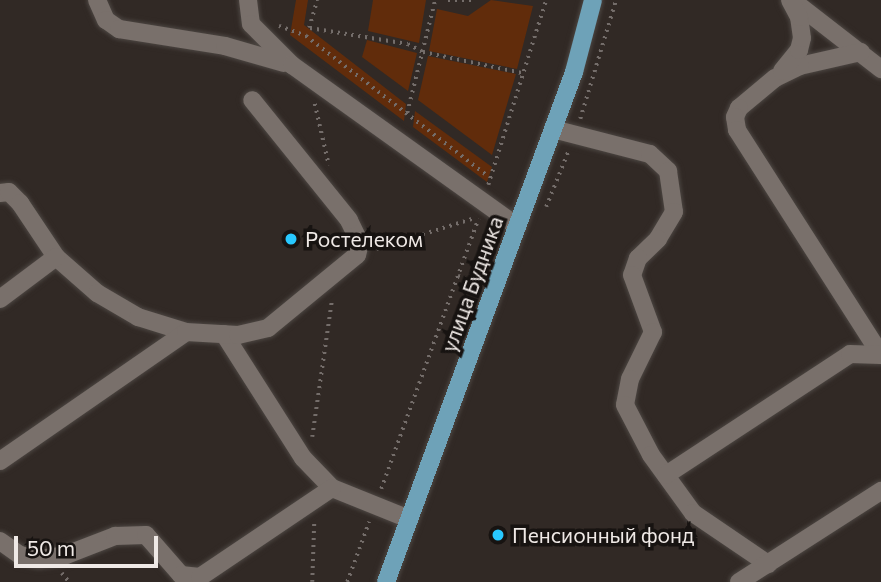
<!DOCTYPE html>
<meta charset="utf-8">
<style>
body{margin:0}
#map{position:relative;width:881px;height:582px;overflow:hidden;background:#312925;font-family:Commissioner,sans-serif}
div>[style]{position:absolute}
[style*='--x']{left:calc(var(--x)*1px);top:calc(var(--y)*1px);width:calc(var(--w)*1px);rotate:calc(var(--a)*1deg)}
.green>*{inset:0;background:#612c0b}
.path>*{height:3.5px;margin-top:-1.75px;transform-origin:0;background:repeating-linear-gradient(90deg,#746d6a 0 2px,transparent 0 7px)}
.roads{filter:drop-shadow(0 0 2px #4c4642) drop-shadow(0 0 2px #4c4642)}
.minor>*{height:18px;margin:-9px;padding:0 9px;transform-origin:9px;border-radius:9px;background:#79706b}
.major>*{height:18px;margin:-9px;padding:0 9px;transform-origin:9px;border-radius:9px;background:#6ea2b8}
.dots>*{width:19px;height:19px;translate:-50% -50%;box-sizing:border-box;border:4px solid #171311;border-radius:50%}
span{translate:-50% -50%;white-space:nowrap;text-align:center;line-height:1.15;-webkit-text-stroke:7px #171311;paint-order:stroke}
.poi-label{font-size:21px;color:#efe9e6}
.left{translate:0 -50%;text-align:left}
.street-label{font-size:21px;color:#efe9e6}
.scale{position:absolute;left:14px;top:536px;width:144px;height:32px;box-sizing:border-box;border:4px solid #efe9e6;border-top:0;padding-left:9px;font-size:21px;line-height:24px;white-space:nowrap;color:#efe9e6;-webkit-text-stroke:5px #171311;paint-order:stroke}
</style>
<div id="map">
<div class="green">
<i style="clip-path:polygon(296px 0,308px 0,304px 25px,406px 104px,404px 121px,290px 35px)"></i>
<i style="clip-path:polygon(373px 0,426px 0,419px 43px,368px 31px)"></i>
<i style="clip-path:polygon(491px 0,533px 6px,517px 69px,429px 51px,437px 9px,468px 16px)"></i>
<i style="clip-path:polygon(367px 40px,417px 53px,408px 91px,362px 57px)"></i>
<i style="clip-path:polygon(428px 56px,516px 74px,492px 155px,418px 100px)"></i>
<i style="clip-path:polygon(415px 111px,492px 167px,487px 182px,413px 127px)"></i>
</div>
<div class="path">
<i style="--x:448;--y:0;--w:24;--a:0"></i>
<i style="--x:279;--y:26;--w:29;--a:20"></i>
<i style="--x:306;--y:36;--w:231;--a:37.6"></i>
<i style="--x:309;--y:28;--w:29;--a:-74"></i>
<i style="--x:310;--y:28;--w:99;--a:9.3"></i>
<i style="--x:408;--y:44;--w:17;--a:28"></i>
<i style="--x:423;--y:52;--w:101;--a:12"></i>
<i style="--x:315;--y:104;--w:63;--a:77.1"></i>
<i style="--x:407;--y:113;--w:116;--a:-76.1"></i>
<i style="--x:580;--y:119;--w:124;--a:-73.2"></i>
<i style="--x:488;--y:185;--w:194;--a:-72.6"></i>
<i style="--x:546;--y:207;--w:59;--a:-68.2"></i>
<i style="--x:376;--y:249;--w:104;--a:-17.4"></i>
<i style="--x:458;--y:276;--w:20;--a:20"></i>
<i style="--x:312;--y:437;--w:139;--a:-81.8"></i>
<i style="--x:381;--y:489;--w:287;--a:-70.2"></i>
<i style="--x:62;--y:573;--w:11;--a:52"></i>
<i style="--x:312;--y:582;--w:61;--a:-88.1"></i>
<i style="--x:347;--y:582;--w:64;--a:-69.9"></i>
</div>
<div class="roads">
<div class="minor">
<i style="--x:97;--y:0;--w:22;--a:66"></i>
<i style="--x:106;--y:20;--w:16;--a:35"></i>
<i style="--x:119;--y:29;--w:107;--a:9.1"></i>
<i style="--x:225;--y:46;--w:61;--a:16.1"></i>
<i style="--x:248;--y:0;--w:24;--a:83"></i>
<i style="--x:251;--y:24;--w:58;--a:45"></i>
<i style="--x:292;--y:65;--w:277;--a:35.6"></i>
<i style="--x:792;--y:0;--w:113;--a:37.8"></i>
<i style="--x:861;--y:52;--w:63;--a:167.1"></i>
<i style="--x:800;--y:66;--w:28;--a:154"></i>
<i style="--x:775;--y:78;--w:47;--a:140.2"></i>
<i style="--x:739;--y:108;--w:10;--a:114"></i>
<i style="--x:735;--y:117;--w:13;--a:81"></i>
<i style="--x:737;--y:130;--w:267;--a:57.4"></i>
<i style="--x:782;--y:71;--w:27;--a:-51"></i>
<i style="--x:799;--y:50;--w:12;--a:-76"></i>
<i style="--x:802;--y:38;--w:21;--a:-98"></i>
<i style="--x:799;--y:17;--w:19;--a:-118"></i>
<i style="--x:553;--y:129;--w:100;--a:14.5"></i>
<i style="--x:650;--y:154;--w:25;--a:43"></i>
<i style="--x:668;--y:171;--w:41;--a:81.7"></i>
<i style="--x:674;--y:212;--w:31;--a:121"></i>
<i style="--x:658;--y:239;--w:28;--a:136"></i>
<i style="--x:638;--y:258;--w:18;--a:109"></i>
<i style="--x:632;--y:275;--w:61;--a:69.8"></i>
<i style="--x:653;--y:332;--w:52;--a:116.1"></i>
<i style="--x:630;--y:379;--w:26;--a:101"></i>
<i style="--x:625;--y:405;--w:56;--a:62.5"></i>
<i style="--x:651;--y:455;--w:72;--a:54.1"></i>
<i style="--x:693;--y:513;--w:91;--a:34.2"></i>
<i style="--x:0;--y:193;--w:9;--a:-6"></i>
<i style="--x:9;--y:192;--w:16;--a:45"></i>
<i style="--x:20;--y:203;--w:65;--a:56.3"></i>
<i style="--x:56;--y:257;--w:55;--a:41.3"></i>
<i style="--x:97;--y:293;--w:48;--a:30.3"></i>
<i style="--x:138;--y:317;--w:50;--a:17.4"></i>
<i style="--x:0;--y:299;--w:70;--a:-36.9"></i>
<i style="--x:224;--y:334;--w:147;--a:57.5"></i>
<i style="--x:303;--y:458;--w:42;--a:46"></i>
<i style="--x:332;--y:488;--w:83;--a:21.9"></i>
<i style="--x:0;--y:461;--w:226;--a:-34.7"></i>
<i style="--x:186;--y:332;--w:52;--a:3.3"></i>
<i style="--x:238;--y:335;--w:31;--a:-13"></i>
<i style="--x:268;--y:328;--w:115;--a:-39.4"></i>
<i style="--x:357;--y:255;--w:12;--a:-76"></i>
<i style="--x:360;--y:243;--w:25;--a:-116"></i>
<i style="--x:349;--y:220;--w:154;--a:-128.9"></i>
<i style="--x:666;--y:475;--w:220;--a:-33.3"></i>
<i style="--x:850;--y:354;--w:31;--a:2"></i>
<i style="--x:0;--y:541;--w:24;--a:35"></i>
<i style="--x:20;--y:555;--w:19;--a:12"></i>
<i style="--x:39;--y:559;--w:27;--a:-8"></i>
<i style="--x:66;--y:555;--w:53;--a:-21.2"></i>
<i style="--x:115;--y:536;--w:31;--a:-2"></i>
<i style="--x:146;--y:535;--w:53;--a:48.8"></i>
<i style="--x:181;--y:575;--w:19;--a:6"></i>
<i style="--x:200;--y:577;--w:159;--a:-34"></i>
<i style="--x:739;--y:582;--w:169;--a:-32.7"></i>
</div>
<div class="major">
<i style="--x:386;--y:582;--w:544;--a:-69.76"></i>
<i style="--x:574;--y:72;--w:74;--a:-75.2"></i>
</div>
</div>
<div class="dots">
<i style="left:291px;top:239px;background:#28c8ff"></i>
<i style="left:498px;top:535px;background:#28c8ff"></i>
</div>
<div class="poi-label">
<span class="left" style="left:305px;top:239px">Ростелеком</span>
<span class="left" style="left:512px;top:535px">Пенсионный фонд</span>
</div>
<div class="street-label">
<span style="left:472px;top:284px;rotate:-70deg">улица Будника</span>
</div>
<div class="scale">50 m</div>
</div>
